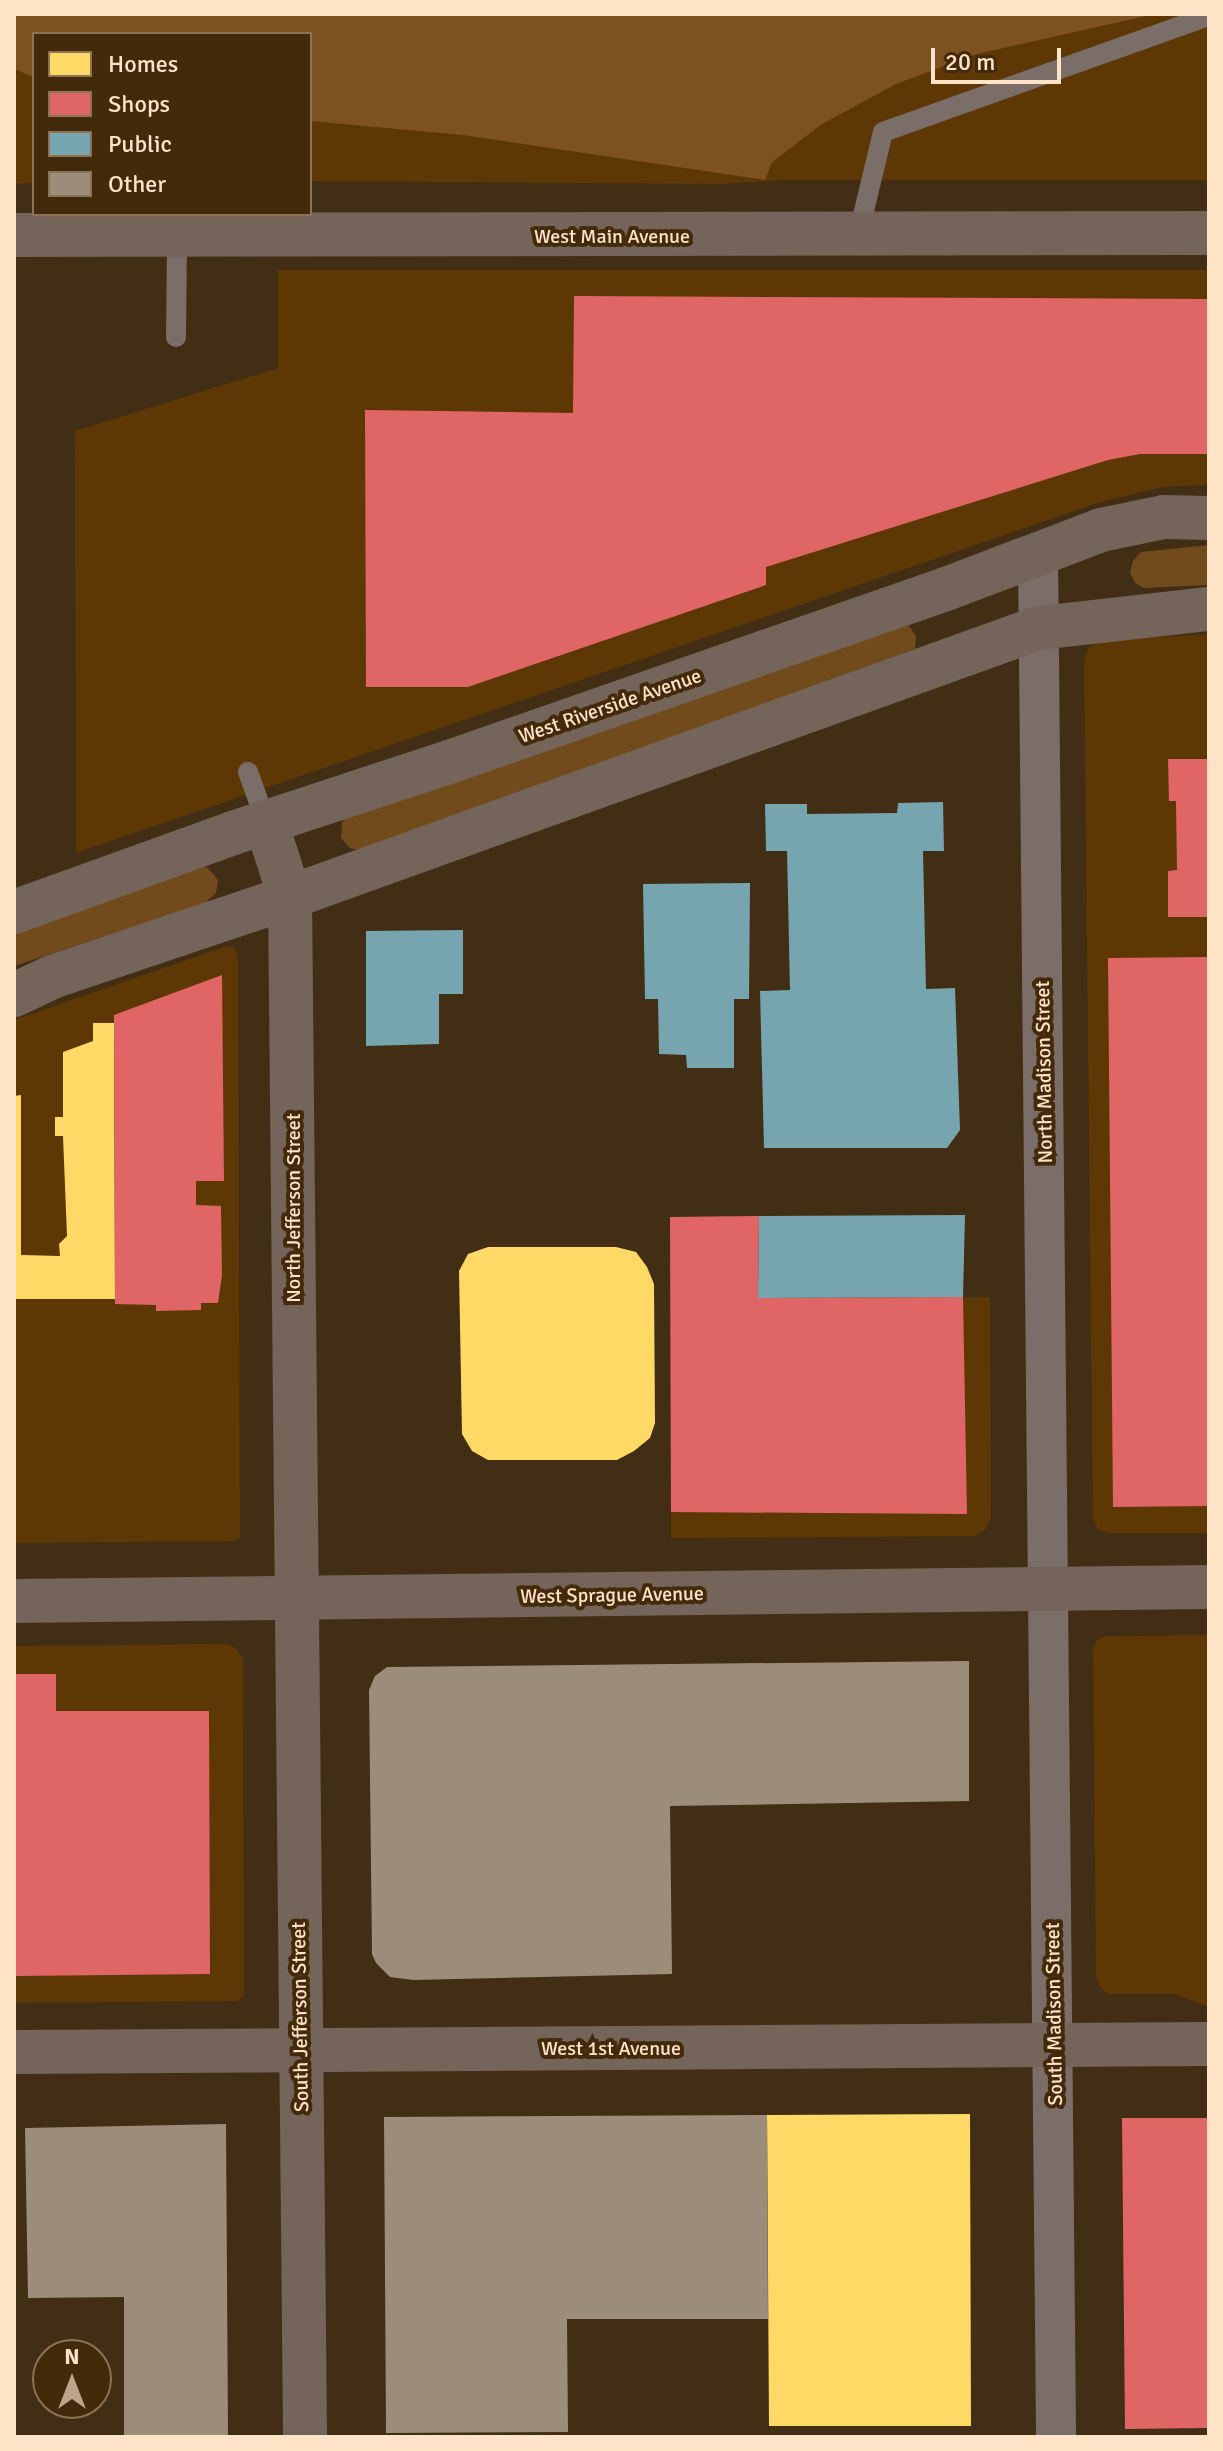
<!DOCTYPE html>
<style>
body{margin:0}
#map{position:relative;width:1223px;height:2451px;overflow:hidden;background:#412e14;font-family:Signika,sans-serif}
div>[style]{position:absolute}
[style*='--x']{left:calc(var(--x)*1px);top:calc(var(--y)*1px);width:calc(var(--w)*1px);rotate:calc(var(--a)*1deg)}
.built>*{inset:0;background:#5e3804}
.green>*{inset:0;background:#724b1d}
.forest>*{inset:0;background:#7c5221}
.homes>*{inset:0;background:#ffd966}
.shops>*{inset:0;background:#e06666}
.public>*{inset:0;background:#76a5af}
.building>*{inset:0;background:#9c8d7b}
.lane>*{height:20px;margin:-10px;padding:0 10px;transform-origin:10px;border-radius:10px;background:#7b6d67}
.street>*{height:40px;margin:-20px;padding:0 20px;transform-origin:20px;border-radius:20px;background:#7b6d67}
.secondary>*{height:44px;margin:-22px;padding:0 22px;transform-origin:22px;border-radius:22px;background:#746459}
span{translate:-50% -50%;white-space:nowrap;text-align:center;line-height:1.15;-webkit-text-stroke:8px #432a0b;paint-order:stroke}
.street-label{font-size:20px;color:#ffe3c7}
.frame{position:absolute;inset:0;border:16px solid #ffe3c7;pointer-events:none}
.legend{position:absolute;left:32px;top:32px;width:280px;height:184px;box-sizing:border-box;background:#432a0b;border:2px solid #8e7456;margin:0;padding:10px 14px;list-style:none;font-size:24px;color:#ffe3c7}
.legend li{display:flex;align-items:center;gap:16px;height:40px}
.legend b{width:40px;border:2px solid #8e7456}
.north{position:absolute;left:32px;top:2339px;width:80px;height:80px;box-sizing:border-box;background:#432a0b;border:2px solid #8e7456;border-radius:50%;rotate:0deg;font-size:22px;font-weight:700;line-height:32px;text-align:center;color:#ffe3c7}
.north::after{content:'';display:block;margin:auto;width:28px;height:36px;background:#bca488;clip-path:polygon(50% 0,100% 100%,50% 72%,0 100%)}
.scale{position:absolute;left:931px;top:48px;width:130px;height:36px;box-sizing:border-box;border:4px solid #ffe3c7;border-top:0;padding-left:10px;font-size:24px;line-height:28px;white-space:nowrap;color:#ffe3c7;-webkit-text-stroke:6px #432a0b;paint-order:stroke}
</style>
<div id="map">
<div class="built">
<i style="clip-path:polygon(14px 14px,1209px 14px,1209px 180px,783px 180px,720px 184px,310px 181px,310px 34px,34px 34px,34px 183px,14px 184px)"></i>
<i style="clip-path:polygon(278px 270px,1209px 270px,1209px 485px,1162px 487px,1098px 503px,76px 853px,75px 431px,278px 368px)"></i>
<i style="clip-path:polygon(1209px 634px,1209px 1533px,1108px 1533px,1098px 1529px,1093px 1518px,1084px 661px,1088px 649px,1098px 641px)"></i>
<i style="clip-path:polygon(227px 946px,234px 948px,238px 956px,240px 1538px,235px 1541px,14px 1543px,14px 1020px)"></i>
<i style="clip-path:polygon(758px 1216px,758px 1299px,990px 1297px,991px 1518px,985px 1530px,975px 1536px,671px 1538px,670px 1217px)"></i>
<i style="clip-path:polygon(1209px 1635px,1209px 2007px,1174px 1994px,1109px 1994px,1100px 1988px,1096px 1976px,1093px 1649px,1097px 1640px,1105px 1636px)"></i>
<i style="clip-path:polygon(227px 1644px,237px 1649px,243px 1658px,244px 1996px,237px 2001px,14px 2003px,14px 1646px)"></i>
</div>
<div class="green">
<i style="clip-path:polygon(1209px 545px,1209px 585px,1144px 588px,1135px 583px,1130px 572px,1133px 561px,1141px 552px)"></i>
<i style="clip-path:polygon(897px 622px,909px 626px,916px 636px,915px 649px,363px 851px,350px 848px,341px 838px,342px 822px,350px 812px)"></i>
<i style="clip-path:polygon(194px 865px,208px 868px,218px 880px,216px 893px,204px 904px,14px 966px,14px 924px)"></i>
</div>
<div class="forest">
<i style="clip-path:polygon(14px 14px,1155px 14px,977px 54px,896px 84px,822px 124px,772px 162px,765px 180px,463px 135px,310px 121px,310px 34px,34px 34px,34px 77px,14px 69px)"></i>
</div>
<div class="homes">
<i style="clip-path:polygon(93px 1023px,114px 1023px,115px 1299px,14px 1299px,14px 1096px,21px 1095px,21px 1255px,60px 1256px,59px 1244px,67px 1236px,63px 1136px,55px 1136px,55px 1117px,63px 1117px,63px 1052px,93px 1041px)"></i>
<i style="clip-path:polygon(488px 1247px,616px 1247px,636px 1252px,647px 1267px,654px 1284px,655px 1423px,650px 1438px,634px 1451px,617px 1460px,488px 1460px,472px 1451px,462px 1434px,459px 1271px,468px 1254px)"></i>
<i style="clip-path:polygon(970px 2114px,971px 2426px,769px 2426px,767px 2115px)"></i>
</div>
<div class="shops">
<i style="clip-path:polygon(574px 296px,1209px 299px,1209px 454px,1140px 454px,1108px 460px,766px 567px,766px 585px,468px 687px,366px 687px,365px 410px,573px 413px)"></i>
<i style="clip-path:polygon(1168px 759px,1209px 759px,1209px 917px,1168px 917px,1168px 871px,1177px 870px,1176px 801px,1169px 801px)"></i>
<i style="clip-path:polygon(1209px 957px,1209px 1506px,1113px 1507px,1108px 958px)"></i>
<i style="clip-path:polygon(222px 975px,224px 1181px,196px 1181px,196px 1205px,221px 1206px,222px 1275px,218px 1303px,201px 1303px,201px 1310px,156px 1311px,156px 1305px,115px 1304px,114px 1015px)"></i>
<i style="clip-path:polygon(759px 1216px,758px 1298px,963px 1297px,967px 1514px,671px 1512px,670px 1217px)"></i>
<i style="clip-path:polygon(14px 1674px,56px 1674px,56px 1711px,209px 1711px,210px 1974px,14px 1976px)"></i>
<i style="clip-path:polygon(1122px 2118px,1209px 2118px,1209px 2428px,1125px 2429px)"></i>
</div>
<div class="public">
<i style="clip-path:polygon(943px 802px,944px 851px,923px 851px,926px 989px,955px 988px,960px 1130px,947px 1148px,764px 1148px,760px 991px,790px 990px,787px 851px,766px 851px,765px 804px,807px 804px,807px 814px,897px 813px,898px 803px)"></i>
<i style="clip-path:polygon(750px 883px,749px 999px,734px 999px,734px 1068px,687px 1068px,686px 1055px,659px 1054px,658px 999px,645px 999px,643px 884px)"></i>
<i style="clip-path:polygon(463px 930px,463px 994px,439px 994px,439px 1044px,366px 1046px,366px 931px)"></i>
<i style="clip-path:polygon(965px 1215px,963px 1297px,758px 1298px,759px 1216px)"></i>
</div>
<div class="building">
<i style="clip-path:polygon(969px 1661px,969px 1801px,670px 1806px,672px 1974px,413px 1980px,390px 1977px,376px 1963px,372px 1954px,369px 1690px,375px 1676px,387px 1667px)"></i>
<i style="clip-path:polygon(767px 2115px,768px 2319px,567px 2319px,568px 2432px,386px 2433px,384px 2117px)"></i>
<i style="clip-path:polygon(226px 2124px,228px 2437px,124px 2437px,124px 2297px,28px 2298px,25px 2128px)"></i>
</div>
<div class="lane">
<i style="--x:858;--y:236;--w:107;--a:-76.5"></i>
<i style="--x:883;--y:132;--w:346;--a:-19.6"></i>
<i style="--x:176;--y:337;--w:101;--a:-89.4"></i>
<i style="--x:248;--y:772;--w:53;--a:70.2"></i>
</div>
<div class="street">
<i style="--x:1038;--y:554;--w:1883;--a:89.45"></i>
</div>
<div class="secondary">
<i style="--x:14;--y:235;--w:1195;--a:-0.1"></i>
<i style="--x:266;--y:822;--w:79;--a:72.3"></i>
<i style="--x:290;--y:897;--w:1540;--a:89.44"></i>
<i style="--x:14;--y:912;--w:233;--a:-19.8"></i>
<i style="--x:233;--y:833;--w:231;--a:-18.2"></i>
<i style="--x:452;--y:761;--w:523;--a:-19.2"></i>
<i style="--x:946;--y:589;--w:166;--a:-20.8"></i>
<i style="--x:1101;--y:530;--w:64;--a:-11.7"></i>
<i style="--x:1164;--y:517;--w:45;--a:1.3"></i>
<i style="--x:14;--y:995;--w:42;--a:-25.3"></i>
<i style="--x:52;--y:977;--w:251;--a:-18.6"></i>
<i style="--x:290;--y:897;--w:796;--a:-19.76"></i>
<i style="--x:1039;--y:628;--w:171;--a:-6.4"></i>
<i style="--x:14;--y:1601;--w:1195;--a:-0.67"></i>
<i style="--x:14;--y:2052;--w:1195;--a:-0.38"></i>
</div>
<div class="street-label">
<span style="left:612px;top:236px">West Main Avenue</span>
<span style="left:610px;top:706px;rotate:-19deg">West Riverside Avenue</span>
<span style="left:1044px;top:1072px;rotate:-91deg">North Madison Street</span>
<span style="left:293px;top:1208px;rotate:-90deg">North Jefferson Street</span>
<span style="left:612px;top:1595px;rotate:-1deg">West Sprague Avenue</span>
<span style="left:1054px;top:2014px;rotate:-91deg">South Madison Street</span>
<span style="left:300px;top:2017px;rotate:-91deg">South Jefferson Street</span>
<span style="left:611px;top:2048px">West 1st Avenue</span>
</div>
<div class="frame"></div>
<ul class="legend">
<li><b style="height:22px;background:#ffd966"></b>Homes</li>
<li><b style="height:22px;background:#e06666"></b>Shops</li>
<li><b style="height:22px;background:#76a5af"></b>Public</li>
<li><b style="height:22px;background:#9c8d7b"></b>Other</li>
</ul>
<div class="north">N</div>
<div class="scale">20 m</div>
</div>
